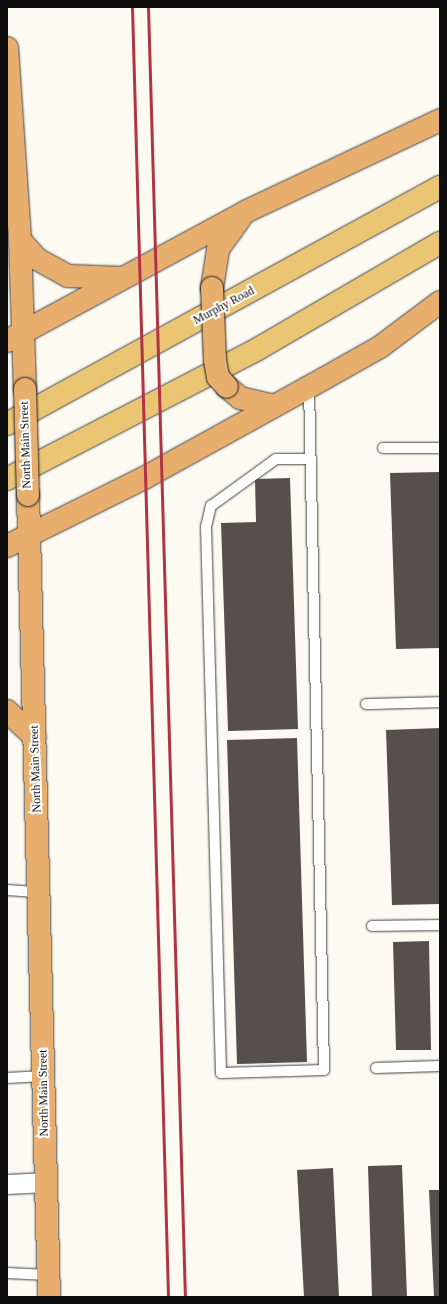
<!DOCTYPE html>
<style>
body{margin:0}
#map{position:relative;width:447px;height:1304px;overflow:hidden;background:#fdfaf1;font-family:"Times New Roman",serif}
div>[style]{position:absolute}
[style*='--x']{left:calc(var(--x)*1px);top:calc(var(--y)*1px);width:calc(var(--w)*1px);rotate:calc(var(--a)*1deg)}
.building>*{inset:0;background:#564f4c}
.roads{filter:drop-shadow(0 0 1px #414141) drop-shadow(0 0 1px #414141)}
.service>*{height:10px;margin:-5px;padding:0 5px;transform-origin:5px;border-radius:5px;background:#fff}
.minor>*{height:19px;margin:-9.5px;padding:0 9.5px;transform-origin:9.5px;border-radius:9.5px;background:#fff}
.primary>*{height:22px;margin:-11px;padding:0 11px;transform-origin:11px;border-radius:11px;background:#eac574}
.trunk>*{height:22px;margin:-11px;padding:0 11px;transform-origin:11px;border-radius:11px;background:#e8ae6e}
.rail>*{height:3px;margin:-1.5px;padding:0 1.5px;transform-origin:1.5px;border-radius:1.5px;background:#b03443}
.bridges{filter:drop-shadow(0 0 1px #1f1f1f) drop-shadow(0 0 1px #1f1f1f)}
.trunk-bridge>*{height:22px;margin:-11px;padding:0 11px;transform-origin:11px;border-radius:11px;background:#e8ae6e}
span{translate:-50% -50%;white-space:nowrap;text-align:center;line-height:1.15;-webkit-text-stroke:4px #fff;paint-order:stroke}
.street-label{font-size:12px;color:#0e0e0e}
.frame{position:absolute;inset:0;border:8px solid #0e0e0e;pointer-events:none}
</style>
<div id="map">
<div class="building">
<i style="clip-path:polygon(440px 472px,440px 648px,396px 649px,390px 473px)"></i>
<i style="clip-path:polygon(290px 478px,298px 729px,228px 731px,221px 523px,256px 522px,255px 479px)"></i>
<i style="clip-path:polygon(440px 728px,440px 904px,392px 905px,386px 730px)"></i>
<i style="clip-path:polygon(297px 738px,307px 1062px,237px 1064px,227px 740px)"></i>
<i style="clip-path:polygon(429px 941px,431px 1050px,396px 1050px,393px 942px)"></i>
<i style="clip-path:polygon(402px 1165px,407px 1297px,372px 1297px,368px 1166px)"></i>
<i style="clip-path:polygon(333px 1168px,339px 1297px,304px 1297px,297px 1170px)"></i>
<i style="clip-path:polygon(429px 1190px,440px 1190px,440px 1297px,434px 1297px)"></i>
</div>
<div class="roads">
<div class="service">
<i style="--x:309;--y:387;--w:683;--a:88.74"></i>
<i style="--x:324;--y:1070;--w:103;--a:178.3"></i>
<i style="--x:221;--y:1073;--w:546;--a:-91.57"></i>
<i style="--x:206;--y:527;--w:22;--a:-77"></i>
<i style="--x:211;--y:506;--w:80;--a:-35.9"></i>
<i style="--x:276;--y:459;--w:34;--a:0"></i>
<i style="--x:383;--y:448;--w:57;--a:0"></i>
<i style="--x:366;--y:704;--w:74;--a:-1.5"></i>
<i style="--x:7;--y:890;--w:32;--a:4"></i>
<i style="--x:372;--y:926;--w:68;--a:-0.8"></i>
<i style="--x:376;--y:1068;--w:64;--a:-1.8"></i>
<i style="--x:7;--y:1078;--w:37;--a:-3"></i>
<i style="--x:7;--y:1273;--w:41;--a:2.8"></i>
</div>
<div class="minor">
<i style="--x:7;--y:1184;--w:40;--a:-2.9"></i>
</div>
<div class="primary">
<i style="--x:7;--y:424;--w:494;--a:-28.7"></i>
<i style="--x:7;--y:479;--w:280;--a:-27.4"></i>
<i style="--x:256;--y:350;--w:213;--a:-30.2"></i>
</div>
<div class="trunk">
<i style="--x:7;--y:48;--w:192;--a:86.1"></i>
<i style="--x:20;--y:240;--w:149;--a:88.1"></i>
<i style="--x:20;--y:240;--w:25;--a:48"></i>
<i style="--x:37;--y:259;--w:35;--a:29"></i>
<i style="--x:68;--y:276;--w:54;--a:2.1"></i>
<i style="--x:212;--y:288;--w:39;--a:-81"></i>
<i style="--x:218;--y:249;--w:37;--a:-54"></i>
<i style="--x:7;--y:341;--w:273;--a:-28.4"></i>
<i style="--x:247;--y:211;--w:213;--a:-25.2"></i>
<i style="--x:227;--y:387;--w:17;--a:40"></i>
<i style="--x:240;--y:398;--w:35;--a:13"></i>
<i style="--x:28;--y:495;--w:802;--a:88.5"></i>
<i style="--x:7;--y:546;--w:153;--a:-26.4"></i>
<i style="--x:144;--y:478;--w:188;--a:-28.9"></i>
<i style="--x:309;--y:387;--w:81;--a:-29.4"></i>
<i style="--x:380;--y:347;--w:75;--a:-36.9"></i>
<i style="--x:7;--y:711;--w:38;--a:43"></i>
</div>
</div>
<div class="rail">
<i style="--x:132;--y:7;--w:1291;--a:88.4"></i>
<i style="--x:148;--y:7;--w:1291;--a:88.36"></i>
</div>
<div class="bridges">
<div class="trunk-bridge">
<i style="--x:212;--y:288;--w:72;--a:87.6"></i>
<i style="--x:215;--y:360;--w:17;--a:80"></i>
<i style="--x:218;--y:377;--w:13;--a:48"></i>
<i style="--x:25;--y:389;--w:106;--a:88.4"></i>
</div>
</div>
<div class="street-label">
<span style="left:224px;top:306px;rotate:-28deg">Murphy Road</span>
<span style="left:26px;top:445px;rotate:-92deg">North Main Street</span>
<span style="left:36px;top:769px;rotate:-92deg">North Main Street</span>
<span style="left:44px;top:1093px;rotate:-91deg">North Main Street</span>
</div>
<div class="frame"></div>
</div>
